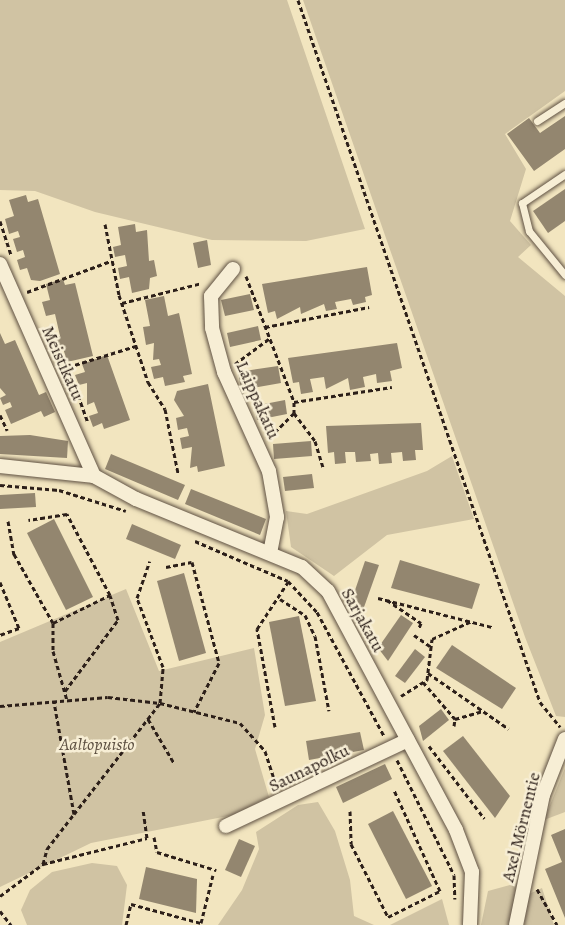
<!DOCTYPE html>
<meta charset="utf-8">
<style>
body{margin:0}
#map{position:relative;width:565px;height:925px;overflow:hidden;background:#f2e5bf;font-family:Alegreya,serif}
div>[style]{position:absolute}
[style*='--x']{left:calc(var(--x)*1px);top:calc(var(--y)*1px);width:calc(var(--w)*1px);rotate:calc(var(--a)*1deg)}
.green>*{inset:0;background:#d0c3a3}
.building>*{inset:0;background:#93866f}
.path>*{height:3px;margin-top:-1.5px;transform-origin:0;background:repeating-linear-gradient(90deg,#2c1f19 0 4.5px,transparent 0 7.5px)}
.roads{filter:drop-shadow(0 0 2px #5e5042) drop-shadow(0 0 2px #5e5042)}
.lane>*{height:7px;margin:-3.5px;padding:0 3.5px;transform-origin:3.5px;border-radius:3.5px;background:#f7eed5}
.street>*{height:14px;margin:-7px;padding:0 7px;transform-origin:7px;border-radius:7px;background:#f7eed5}
span{translate:-50% -50%;white-space:nowrap;text-align:center;line-height:1.15;-webkit-text-stroke:5px #f7eed5;paint-order:stroke}
.street-label{font-size:18px;color:#2c1f19}
.park-label{font-size:18px;color:#5d5042;font-style:italic}
</style>
<div id="map">
<div class="green">
<i style="clip-path:polygon(0 0,287px 0,365px 229px,306px 241px,212px 240px,95px 212px,35px 191px,0 190px)"></i>
<i style="clip-path:polygon(303px 0,565px 0,565px 91px,505px 134px,526px 169px,510px 221px,531px 245px,518px 257px,565px 296px,565px 717px,556px 716px,525px 637px)"></i>
<i style="clip-path:polygon(452px 456px,474px 519px,387px 535px,334px 576px,291px 547px,286px 511px,307px 514px,427px 471px)"></i>
<i style="clip-path:polygon(126px 589px,159px 671px,254px 648px,265px 715px,255px 749px,269px 797px,233px 815px,91px 843px,0 887px,0 642px)"></i>
<i style="clip-path:polygon(565px 768px,565px 812px,544px 820px)"></i>
<i style="clip-path:polygon(318px 802px,335px 831px,350px 880px,354px 916px,374px 925px,218px 925px,242px 890px,259px 849px,256px 832px,298px 805px)"></i>
<i style="clip-path:polygon(92px 863px,117px 866px,127px 885px,122px 925px,27px 925px,21px 910px,30px 890px,52px 872px)"></i>
<i style="clip-path:polygon(517px 883px,510px 925px,481px 925px,488px 891px)"></i>
<i style="clip-path:polygon(542px 888px,554px 925px,524px 925px,529px 894px)"></i>
<i style="clip-path:polygon(442px 899px,449px 925px,390px 925px)"></i>
</div>
<div class="building">
<i style="clip-path:polygon(565px 116px,565px 149px,534px 171px,507px 134px,529px 118px,540px 133px)"></i>
<i style="clip-path:polygon(565px 189px,565px 221px,548px 233px,533px 211px)"></i>
<i style="clip-path:polygon(26px 195px,28px 202px,38px 199px,60px 274px,40px 281px,31px 280px,27px 268px,20px 270px,17px 260px,25px 257px,23px 250px,17px 252px,13px 239px,20px 237px,18px 231px,9px 234px,5px 219px,14px 216px,9px 200px)"></i>
<i style="clip-path:polygon(135px 224px,136px 232px,147px 230px,149px 261px,154px 260px,157px 276px,150px 278px,149px 289px,132px 293px,129px 277px,120px 279px,118px 268px,127px 266px,125px 255px,115px 257px,113px 247px,121px 245px,118px 227px)"></i>
<i style="clip-path:polygon(207px 240px,211px 265px,198px 268px,193px 243px)"></i>
<i style="clip-path:polygon(367px 267px,372px 295px,365px 297px,366px 302px,353px 305px,351px 299px,335px 302px,337px 309px,326px 311px,324px 304px,301px 314px,300px 307px,277px 319px,275px 311px,268px 313px,262px 284px)"></i>
<i style="clip-path:polygon(63px 279px,65px 285px,75px 283px,93px 356px,67px 362px,63px 348px,56px 350px,53px 337px,60px 336px,55px 314px,46px 316px,42px 302px,50px 300px,46px 284px)"></i>
<i style="clip-path:polygon(250px 294px,254px 310px,225px 316px,221px 300px)"></i>
<i style="clip-path:polygon(164px 296px,168px 316px,179px 313px,192px 374px,183px 376px,185px 382px,165px 386px,163px 377px,154px 379px,151px 367px,161px 365px,159px 359px,153px 360px,154px 343px,146px 345px,143px 327px,150px 326px,145px 300px)"></i>
<i style="clip-path:polygon(258px 326px,261px 340px,230px 347px,227px 333px)"></i>
<i style="clip-path:polygon(0 333px,5px 344px,15px 340px,39px 395px,46px 392px,55px 412px,44px 417px,41px 411px,11px 424px,5px 410px,12px 407px,10px 402px,3px 405px,0 398px,6px 395px,0 388px)"></i>
<i style="clip-path:polygon(397px 343px,402px 368px,390px 371px,392px 381px,377px 383px,376px 374px,363px 377px,365px 387px,350px 390px,348px 378px,326px 389px,324px 377px,310px 379px,313px 392px,301px 394px,299px 382px,293px 383px,288px 358px)"></i>
<i style="clip-path:polygon(107px 355px,130px 420px,104px 429px,102px 423px,93px 427px,89px 416px,98px 413px,94px 402px,87px 405px,87px 383px,79px 385px,75px 375px,85px 372px,82px 364px)"></i>
<i style="clip-path:polygon(278px 366px,281px 383px,241px 390px,238px 372px)"></i>
<i style="clip-path:polygon(208px 384px,225px 466px,198px 472px,197px 466px,190px 468px,192px 447px,182px 449px,180px 438px,189px 436px,187px 428px,178px 430px,176px 418px,184px 416px,174px 400px,177px 391px)"></i>
<i style="clip-path:polygon(285px 400px,287px 414px,257px 420px,254px 406px)"></i>
<i style="clip-path:polygon(421px 423px,423px 450px,415px 450px,416px 460px,403px 461px,402px 452px,391px 453px,392px 463px,379px 464px,378px 453px,370px 454px,371px 461px,356px 462px,355px 452px,345px 452px,346px 463px,335px 464px,334px 452px,328px 453px,326px 426px)"></i>
<i style="clip-path:polygon(30px 435px,68px 441px,67px 458px,0 454px,0 436px)"></i>
<i style="clip-path:polygon(311px 441px,312px 456px,274px 459px,273px 444px)"></i>
<i style="clip-path:polygon(111px 454px,185px 485px,178px 500px,105px 469px)"></i>
<i style="clip-path:polygon(312px 474px,314px 488px,285px 491px,283px 477px)"></i>
<i style="clip-path:polygon(191px 489px,266px 519px,260px 535px,185px 504px)"></i>
<i style="clip-path:polygon(35px 493px,36px 507px,0 509px,0 495px)"></i>
<i style="clip-path:polygon(54px 519px,93px 597px,66px 610px,27px 533px)"></i>
<i style="clip-path:polygon(132px 524px,181px 545px,175px 559px,126px 539px)"></i>
<i style="clip-path:polygon(400px 560px,480px 584px,472px 609px,391px 588px)"></i>
<i style="clip-path:polygon(365px 561px,379px 565px,363px 610px,352px 599px)"></i>
<i style="clip-path:polygon(184px 573px,206px 653px,179px 661px,157px 581px)"></i>
<i style="clip-path:polygon(401px 615px,413px 623px,388px 661px,378px 648px)"></i>
<i style="clip-path:polygon(299px 616px,316px 701px,285px 706px,269px 622px)"></i>
<i style="clip-path:polygon(452px 645px,516px 688px,502px 709px,436px 668px)"></i>
<i style="clip-path:polygon(415px 649px,425px 657px,405px 683px,395px 676px)"></i>
<i style="clip-path:polygon(441px 709px,449px 720px,423px 741px,419px 726px)"></i>
<i style="clip-path:polygon(360px 732px,364px 750px,309px 760px,306px 741px)"></i>
<i style="clip-path:polygon(463px 736px,510px 796px,495px 818px,443px 751px)"></i>
<i style="clip-path:polygon(385px 764px,392px 779px,343px 803px,336px 787px)"></i>
<i style="clip-path:polygon(393px 811px,432px 886px,406px 899px,368px 824px)"></i>
<i style="clip-path:polygon(565px 829px,565px 918px,545px 869px,562px 862px,551px 835px)"></i>
<i style="clip-path:polygon(239px 839px,255px 846px,241px 877px,225px 870px)"></i>
<i style="clip-path:polygon(146px 867px,197px 879px,196px 913px,139px 899px)"></i>
</div>
<div class="path">
<i style="--x:298;--y:0;--w:743;--a:70.98"></i>
<i style="--x:540;--y:702;--w:32;--a:51"></i>
<i style="--x:0;--y:221;--w:35;--a:72"></i>
<i style="--x:105;--y:224;--w:72;--a:78.8"></i>
<i style="--x:119;--y:295;--w:92;--a:71.6"></i>
<i style="--x:148;--y:382;--w:32;--a:58"></i>
<i style="--x:165;--y:409;--w:65;--a:78.5"></i>
<i style="--x:246;--y:276;--w:135;--a:69.1"></i>
<i style="--x:294;--y:402;--w:11;--a:90"></i>
<i style="--x:294;--y:413;--w:34;--a:135"></i>
<i style="--x:27;--y:292;--w:90;--a:-20.3"></i>
<i style="--x:122;--y:303;--w:82;--a:-14"></i>
<i style="--x:265;--y:327;--w:106;--a:-10.9"></i>
<i style="--x:235;--y:364;--w:44;--a:-36.6"></i>
<i style="--x:68;--y:367;--w:71;--a:-17.2"></i>
<i style="--x:63;--y:369;--w:5;--a:-22"></i>
<i style="--x:68;--y:367;--w:59;--a:70.3"></i>
<i style="--x:294;--y:402;--w:99;--a:-8.7"></i>
<i style="--x:294;--y:413;--w:35;--a:53"></i>
<i style="--x:315;--y:441;--w:27;--a:73"></i>
<i style="--x:0;--y:415;--w:17;--a:65"></i>
<i style="--x:0;--y:485;--w:59;--a:4.8"></i>
<i style="--x:59;--y:490;--w:70;--a:17.4"></i>
<i style="--x:8;--y:521;--w:34;--a:80"></i>
<i style="--x:14;--y:554;--w:79;--a:60.5"></i>
<i style="--x:53;--y:623;--w:64;--a:-26.2"></i>
<i style="--x:110;--y:595;--w:92;--a:-118"></i>
<i style="--x:67;--y:514;--w:39;--a:171"></i>
<i style="--x:195;--y:541;--w:101;--a:23.3"></i>
<i style="--x:288;--y:581;--w:42;--a:46.9"></i>
<i style="--x:317;--y:612;--w:141;--a:61.6"></i>
<i style="--x:166;--y:567;--w:26;--a:-11"></i>
<i style="--x:192;--y:562;--w:105;--a:75"></i>
<i style="--x:219;--y:663;--w:55;--a:117"></i>
<i style="--x:0;--y:582;--w:50;--a:67.6"></i>
<i style="--x:19;--y:628;--w:20;--a:160"></i>
<i style="--x:378;--y:598;--w:118;--a:14.3"></i>
<i style="--x:280;--y:599;--w:30;--a:33"></i>
<i style="--x:305;--y:615;--w:23;--a:65"></i>
<i style="--x:315;--y:636;--w:76;--a:79.4"></i>
<i style="--x:387;--y:600;--w:41;--a:34.1"></i>
<i style="--x:421;--y:623;--w:5;--a:112"></i>
<i style="--x:53;--y:623;--w:28;--a:90"></i>
<i style="--x:53;--y:651;--w:51;--a:74.1"></i>
<i style="--x:414;--y:635;--w:21;--a:35"></i>
<i style="--x:428;--y:673;--w:98;--a:34.7"></i>
<i style="--x:423;--y:682;--w:49;--a:49.1"></i>
<i style="--x:65;--y:691;--w:89;--a:-53.3"></i>
<i style="--x:118;--y:620;--w:26;--a:-108"></i>
<i style="--x:401;--y:696;--w:31;--a:-32"></i>
<i style="--x:427;--y:680;--w:41;--a:-83"></i>
<i style="--x:432;--y:639;--w:44;--a:-24.2"></i>
<i style="--x:0;--y:706;--w:108;--a:-4.8"></i>
<i style="--x:108;--y:697;--w:52;--a:6.6"></i>
<i style="--x:160;--y:703;--w:82;--a:14"></i>
<i style="--x:240;--y:723;--w:38;--a:48"></i>
<i style="--x:265;--y:751;--w:39;--a:72"></i>
<i style="--x:148;--y:719;--w:51;--a:59.4"></i>
<i style="--x:454;--y:726;--w:7;--a:-82"></i>
<i style="--x:455;--y:719;--w:29;--a:-16"></i>
<i style="--x:275;--y:727;--w:100;--a:-100.4"></i>
<i style="--x:257;--y:629;--w:56;--a:-56.6"></i>
<i style="--x:429;--y:746;--w:91;--a:52.6"></i>
<i style="--x:397;--y:760;--w:128;--a:63.6"></i>
<i style="--x:454;--y:875;--w:24;--a:88"></i>
<i style="--x:350;--y:811;--w:33;--a:88"></i>
<i style="--x:351;--y:844;--w:82;--a:63.1"></i>
<i style="--x:388;--y:917;--w:58;--a:-26.6"></i>
<i style="--x:440;--y:891;--w:111;--a:-114.5"></i>
<i style="--x:74;--y:814;--w:140;--a:-52.2"></i>
<i style="--x:160;--y:703;--w:36;--a:-85"></i>
<i style="--x:163;--y:667;--w:74;--a:-110.6"></i>
<i style="--x:137;--y:598;--w:39;--a:-71"></i>
<i style="--x:154;--y:837;--w:15;--a:79"></i>
<i style="--x:157;--y:852;--w:62;--a:17"></i>
<i style="--x:43;--y:864;--w:16;--a:-75"></i>
<i style="--x:47;--y:849;--w:44;--a:-52.4"></i>
<i style="--x:74;--y:814;--w:114;--a:-100.1"></i>
<i style="--x:537;--y:889;--w:41;--a:60.9"></i>
<i style="--x:0;--y:896;--w:54;--a:-36.7"></i>
<i style="--x:43;--y:864;--w:107;--a:-14"></i>
<i style="--x:147;--y:838;--w:29;--a:-98"></i>
<i style="--x:0;--y:911;--w:18;--a:52"></i>
<i style="--x:126;--y:925;--w:22;--a:-77"></i>
<i style="--x:131;--y:904;--w:73;--a:15.2"></i>
<i style="--x:201;--y:923;--w:49;--a:-76"></i>
</div>
<div class="roads">
<div class="lane">
<i style="--x:537;--y:121;--w:33;--a:-33"></i>
<i style="--x:565;--y:174;--w:52;--a:146"></i>
<i style="--x:522;--y:203;--w:29;--a:76"></i>
<i style="--x:529;--y:231;--w:57;--a:50.7"></i>
</div>
<div class="street">
<i style="--x:0;--y:264;--w:232;--a:66.1"></i>
<i style="--x:233;--y:269;--w:35;--a:129"></i>
<i style="--x:211;--y:296;--w:32;--a:88"></i>
<i style="--x:212;--y:328;--w:46;--a:74.7"></i>
<i style="--x:224;--y:372;--w:109;--a:65.6"></i>
<i style="--x:269;--y:471;--w:47;--a:80.1"></i>
<i style="--x:277;--y:517;--w:37;--a:101"></i>
<i style="--x:0;--y:466;--w:95;--a:6.1"></i>
<i style="--x:94;--y:476;--w:48;--a:28.7"></i>
<i style="--x:136;--y:499;--w:179;--a:22.3"></i>
<i style="--x:302;--y:567;--w:35;--a:43"></i>
<i style="--x:328;--y:591;--w:271;--a:61.8"></i>
<i style="--x:456;--y:830;--w:45;--a:69.1"></i>
<i style="--x:472;--y:872;--w:53;--a:92.2"></i>
<i style="--x:226;--y:826;--w:201;--a:-25.3"></i>
<i style="--x:516;--y:925;--w:133;--a:-78.3"></i>
<i style="--x:543;--y:795;--w:60;--a:-68.6"></i>
</div>
</div>
<div class="street-label">
<span style="left:63px;top:363px;rotate:66deg">Meistikatu</span>
<span style="left:258px;top:400px;rotate:66deg">Laippakatu</span>
<span style="left:363px;top:620px;rotate:61deg">Sarjakatu</span>
<span style="left:309px;top:768px;rotate:-26deg">Saunapolku</span>
<span style="left:521px;top:827px;rotate:-76deg">Axel Mörnentie</span>
</div>
<div class="park-label">
<span style="left:97px;top:744px">Aaltopuisto</span>
</div>
</div>
